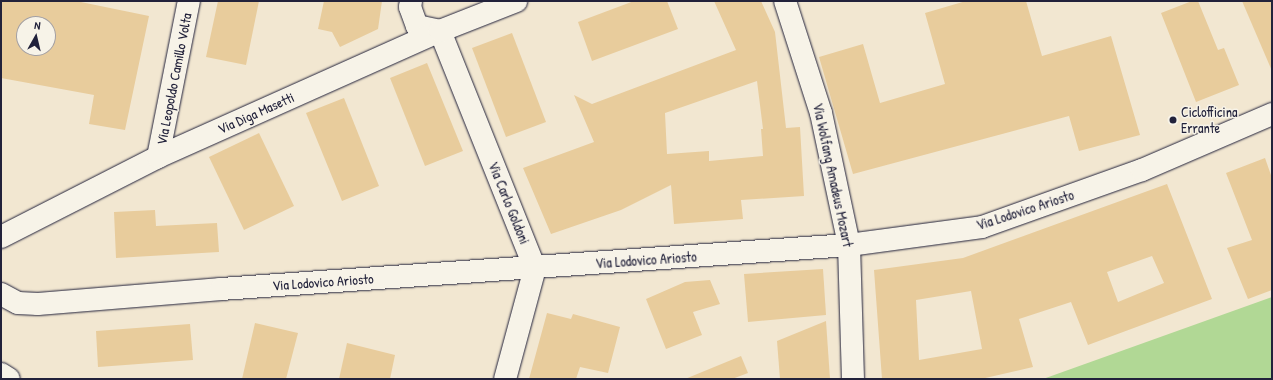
<!DOCTYPE html>
<style>
body{margin:0}
#map{position:relative;width:1273px;height:380px;overflow:hidden;background:#f2e7d1;font-family:"Patrick Hand",sans-serif}
div>[style]{position:absolute}
[style*='--x']{left:calc(var(--x)*1px);top:calc(var(--y)*1px);width:calc(var(--w)*1px);rotate:calc(var(--a)*1deg)}
.green>*{inset:0;background:#b1d895}
.building>*{inset:0;background:#e8cc9c}
.roads{filter:drop-shadow(0 0 1px #22223b) drop-shadow(0 0 1px #22223b)}
.minor>*{height:22px;margin:-11px;padding:0 11px;transform-origin:11px;border-radius:11px;background:#f7f3e8}
.major>*{height:22px;margin:-11px;padding:0 11px;transform-origin:11px;border-radius:11px;background:#f7f3e8}
.dots>*{width:11px;height:11px;translate:-50% -50%;box-sizing:border-box;border:2px solid #f7f3e8;border-radius:50%}
span{translate:-50% -50%;white-space:nowrap;text-align:center;line-height:1.15;-webkit-text-stroke:3px #f7f3e8;paint-order:stroke}
.street-label{font-size:14px;color:#22223b}
.poi-label{font-size:14px;color:#22223b}
.left{translate:0 -50%;text-align:left}
.frame{position:absolute;inset:0;border:2px solid #22223b;pointer-events:none}
.north{position:absolute;left:16px;top:16px;width:40px;height:40px;box-sizing:border-box;background:#f7f3e8;border:1px solid #a29fa3;border-radius:50%;rotate:8deg;font-size:11px;font-weight:700;line-height:16px;text-align:center;color:#22223b}
.north::after{content:'';display:block;margin:auto;width:14px;height:18px;background:#22223b;clip-path:polygon(50% 0,100% 100%,50% 72%,0 100%)}
</style>
<div id="map">
<div class="green">
<i style="clip-path:polygon(1272px 297px,1272px 379px,1043px 379px)"></i>
</div>
<div class="building">
<i style="clip-path:polygon(evenodd,1px 1px,76px 1px,149px 16px,125px 130px,89px 124px,94px 95px,1px 78px,1px 1px,24px 24px,48px 24px,48px 48px,24px 48px,24px 24px)"></i>
<i style="clip-path:polygon(218px 1px,259px 1px,246px 65px,206px 57px)"></i>
<i style="clip-path:polygon(324px 1px,382px 1px,378px 29px,340px 47px,332px 32px,318px 29px)"></i>
<i style="clip-path:polygon(634px 1px,667px 1px,678px 29px,592px 61px,578px 22px)"></i>
<i style="clip-path:polygon(evenodd,714px 1px,761px 1px,775px 32px,786px 128px,800px 127px,804px 196px,741px 200px,743px 219px,674px 224px,671px 185px,621px 210px,551px 234px,523px 168px,594px 142px,574px 95px,592px 104px,736px 50px,714px 1px,757px 81px,763px 129px,761px 129px,763px 156px,709px 161px,709px 151px,667px 154px,665px 113px,757px 81px)"></i>
<i style="clip-path:polygon(966px 1px,1026px 1px,1042px 56px,1111px 36px,1140px 135px,1079px 151px,1069px 116px,853px 174px,819px 57px,863px 44px,880px 103px,945px 84px,925px 13px)"></i>
<i style="clip-path:polygon(1192px 1px,1198px 1px,1218px 50px,1224px 48px,1239px 85px,1196px 102px,1161px 13px)"></i>
<i style="clip-path:polygon(1242px 1px,1272px 1px,1272px 71px)"></i>
<i style="clip-path:polygon(512px 33px,546px 122px,506px 137px,472px 48px)"></i>
<i style="clip-path:polygon(427px 63px,463px 151px,425px 166px,390px 78px)"></i>
<i style="clip-path:polygon(344px 98px,379px 186px,342px 201px,306px 113px)"></i>
<i style="clip-path:polygon(259px 133px,294px 206px,244px 230px,209px 157px)"></i>
<i style="clip-path:polygon(1265px 158px,1272px 178px,1272px 290px,1248px 299px,1227px 248px,1252px 240px,1226px 173px)"></i>
<i style="clip-path:polygon(evenodd,1167px 184px,1212px 299px,1088px 345px,1071px 302px,1019px 319px,1033px 367px,981px 379px,882px 379px,874px 270px,963px 258px,1167px 184px,1152px 256px,1164px 283px,1118px 302px,1107px 272px,1152px 256px,1167px 184px,971px 291px,982px 349px,919px 360px,916px 300px,971px 291px)"></i>
<i style="clip-path:polygon(155px 210px,156px 226px,217px 223px,219px 252px,116px 258px,114px 212px)"></i>
<i style="clip-path:polygon(823px 269px,826px 315px,748px 322px,744px 274px)"></i>
<i style="clip-path:polygon(710px 280px,720px 304px,693px 312px,702px 335px,666px 349px,646px 299px,685px 282px)"></i>
<i style="clip-path:polygon(547px 313px,571px 319px,573px 314px,620px 327px,608px 373px,580px 367px,576px 379px,529px 379px)"></i>
<i style="clip-path:polygon(826px 321px,830px 379px,780px 379px,777px 341px)"></i>
<i style="clip-path:polygon(255px 323px,298px 333px,286px 379px,242px 379px)"></i>
<i style="clip-path:polygon(190px 324px,193px 360px,98px 367px,96px 331px)"></i>
<i style="clip-path:polygon(347px 343px,395px 355px,390px 379px,339px 379px)"></i>
<i style="clip-path:polygon(741px 356px,748px 373px,732px 379px,685px 379px)"></i>
</div>
<div class="roads">
<div class="minor">
<i style="--x:411;--y:1;--w:6;--a:99"></i>
<i style="--x:410;--y:7;--w:20;--a:70"></i>
<i style="--x:417;--y:26;--w:24;--a:12"></i>
<i style="--x:785;--y:1;--w:118;--a:72.2"></i>
<i style="--x:821;--y:113;--w:135;--a:78"></i>
<i style="--x:849;--y:245;--w:134;--a:88.3"></i>
<i style="--x:440;--y:31;--w:255;--a:68.2"></i>
<i style="--x:535;--y:268;--w:115;--a:105.1"></i>
<i style="--x:158;--y:157;--w:159;--a:-78.8"></i>
<i style="--x:1;--y:237;--w:176;--a:-27"></i>
<i style="--x:158;--y:157;--w:309;--a:-24.1"></i>
<i style="--x:440;--y:31;--w:82;--a:-21.5"></i>
<i style="--x:1;--y:294;--w:19;--a:28"></i>
<i style="--x:18;--y:303;--w:20;--a:3"></i>
<i style="--x:38;--y:304;--w:184;--a:-4.7"></i>
<i style="--x:221;--y:289;--w:630;--a:-4.01"></i>
<i style="--x:849;--y:245;--w:134;--a:-7.7"></i>
<i style="--x:982;--y:227;--w:170;--a:-19.6"></i>
<i style="--x:1142;--y:170;--w:142;--a:-23.3"></i>
</div>
<div class="major">
<i style="--x:1;--y:374;--w:9;--a:32"></i>
</div>
</div>
<div class="dots">
<i style="left:1173px;top:120px;background:#22223b"></i>
</div>
<div class="street-label">
<span style="left:174px;top:79px;rotate:-79deg">Via Leopoldo Camillo Volta</span>
<span style="left:256px;top:113px;rotate:-24deg">Via Diga Masetti</span>
<span style="left:833px;top:175px;rotate:78deg">Via Wolfang Amadeus Mozart</span>
<span style="left:509px;top:203px;rotate:68deg">Via Carlo Goldoni</span>
<span style="left:1025px;top:210px;rotate:-18deg">Via Lodovico Ariosto</span>
<span style="left:646px;top:260px;rotate:-4deg">Via Lodovico Ariosto</span>
<span style="left:323px;top:282px;rotate:-4deg">Via Lodovico Ariosto</span>
</div>
<div class="poi-label">
<span class="left" style="left:1181px;top:120px">Ciclofficina<br>Errante</span>
</div>
<div class="frame"></div>
<div class="north">N</div>
</div>
